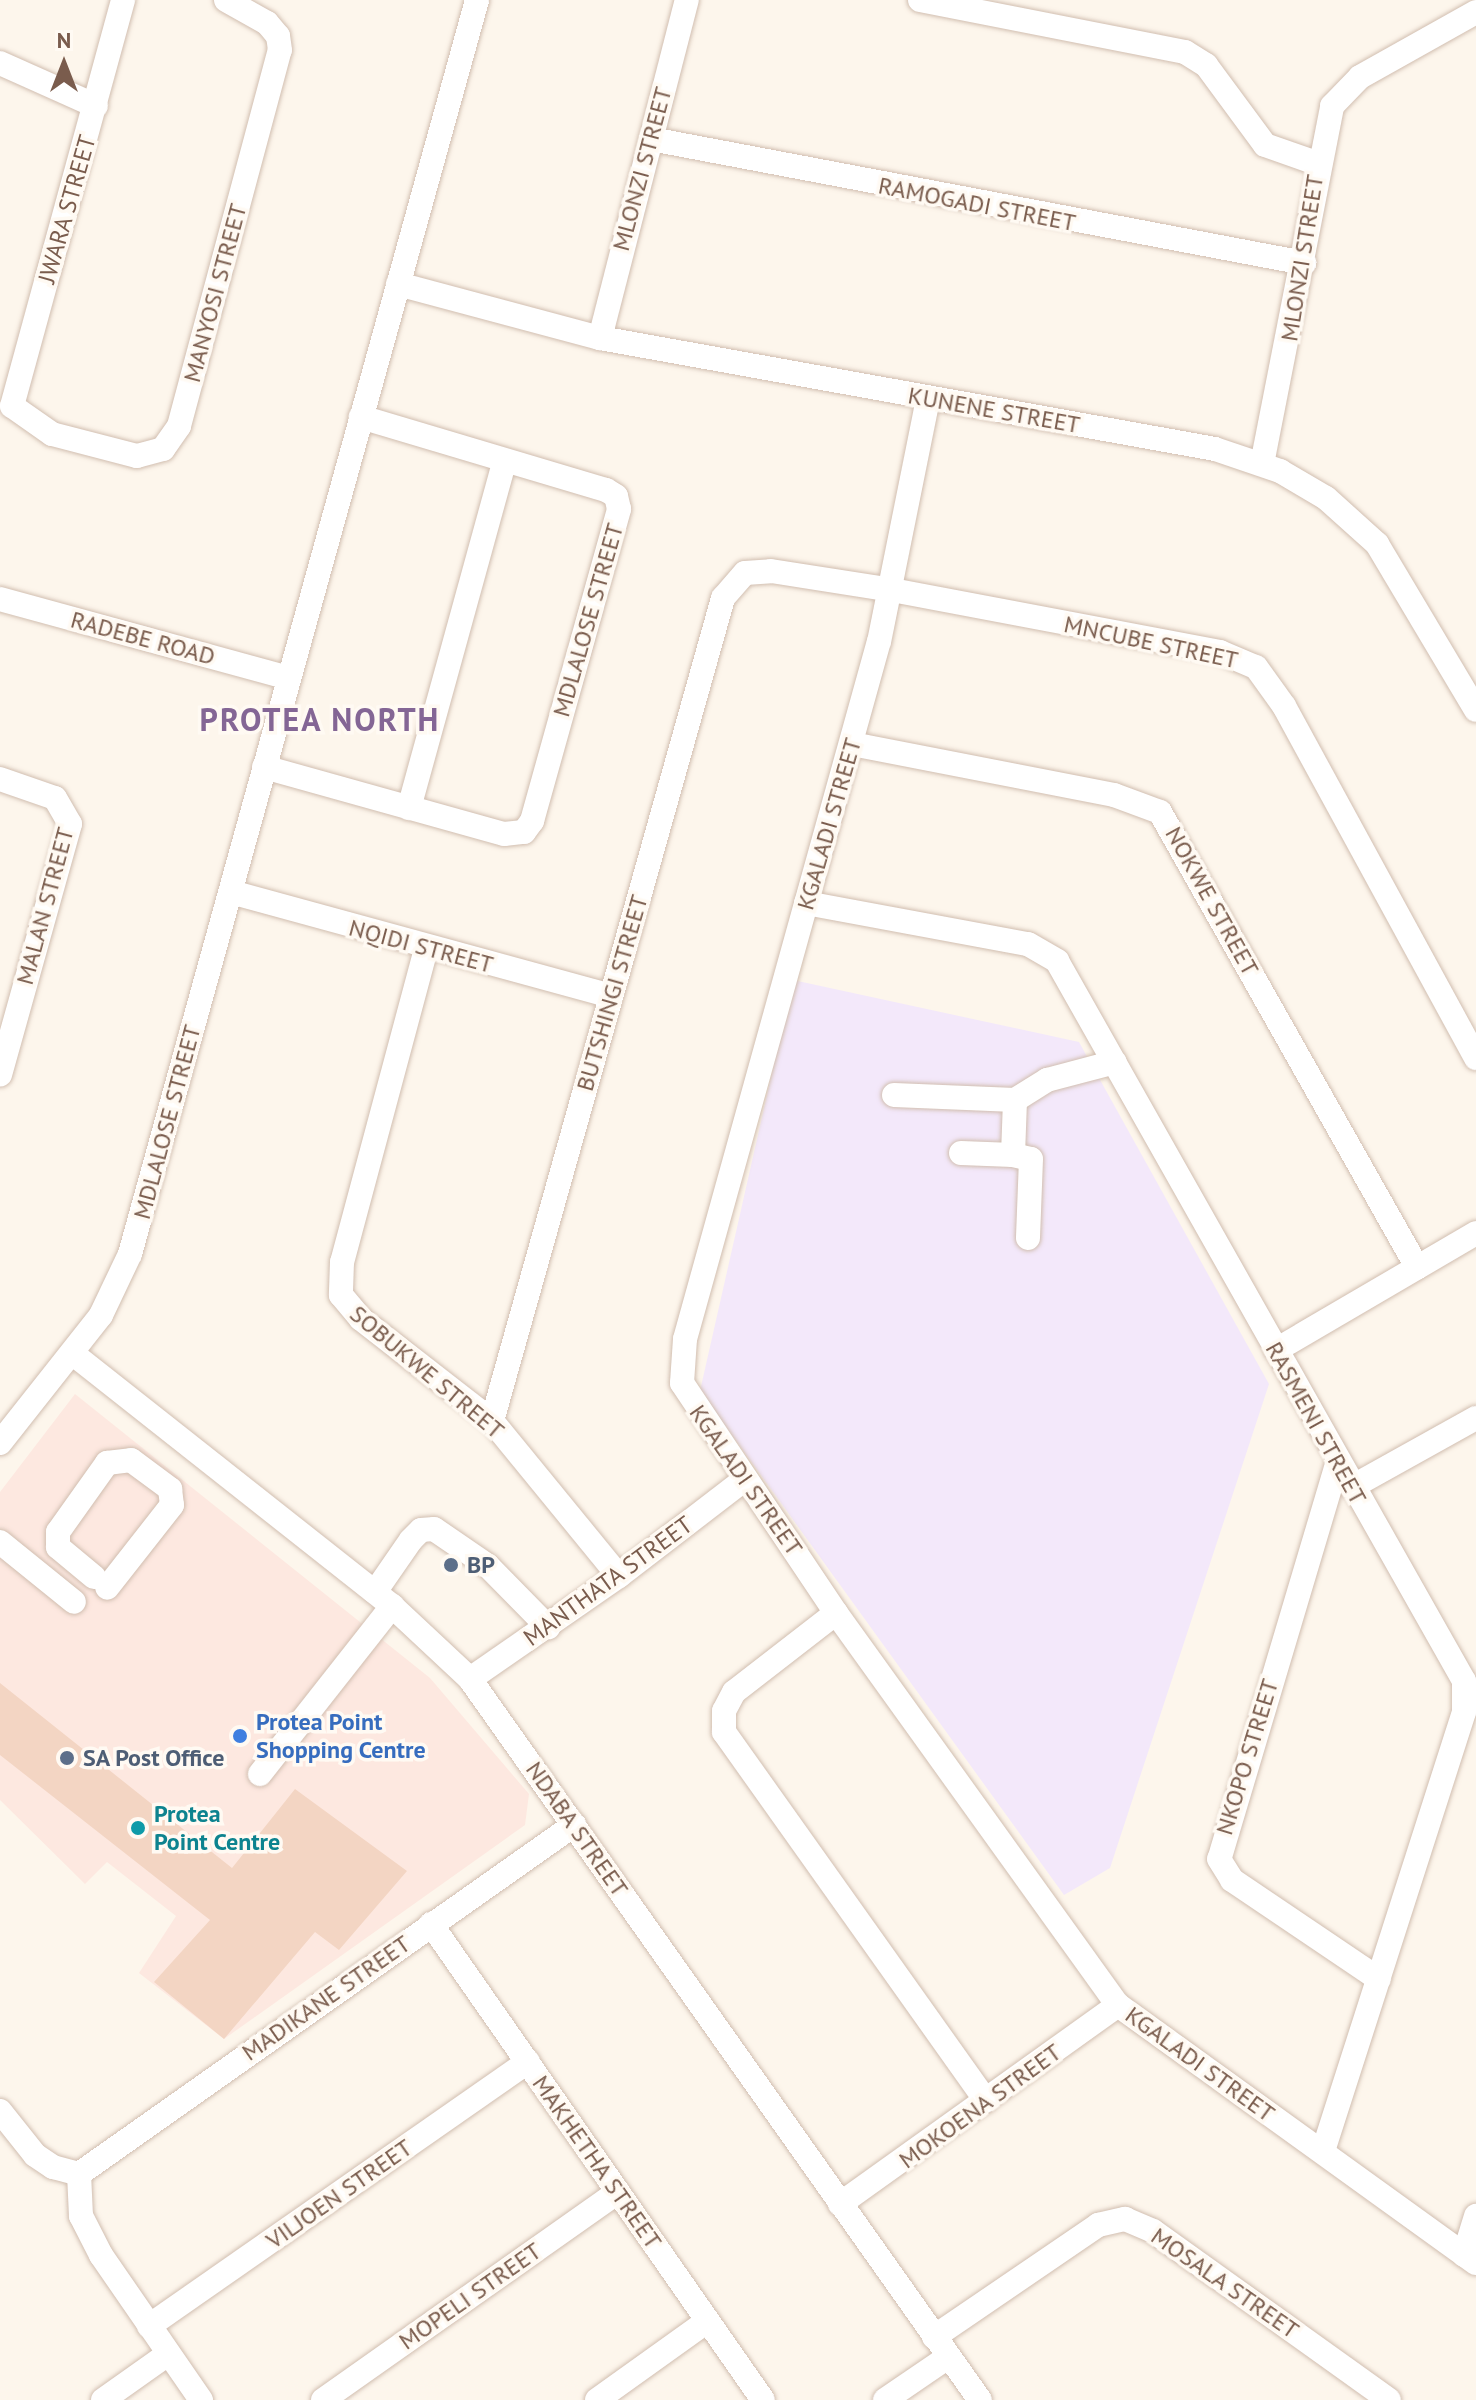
<!DOCTYPE html>
<style>
body{margin:0}
#map{position:relative;width:1476px;height:2400px;overflow:hidden;background:#fdf6ec;font-family:"PT Sans",sans-serif}
div>[style]{position:absolute}
[style*='--x']{left:calc(var(--x)*1px);top:calc(var(--y)*1px);width:calc(var(--w)*1px);rotate:calc(var(--a)*1deg)}
.commercial>*{inset:0;background:#fde8e0}
.education>*{inset:0;background:#f3e8fa}
.building>*{inset:0;background:#f3d5c3}
.roads{filter:drop-shadow(0 0 2px #d1beb0) drop-shadow(0 0 2px #d1beb0)}
.minor>*{height:24px;margin:-12px;padding:0 12px;transform-origin:12px;border-radius:12px;background:#fff}
.dots>*{width:22px;height:22px;translate:-50% -50%;box-sizing:border-box;border:4px solid #fffaf3;border-radius:50%}
span{translate:-50% -50%;white-space:nowrap;text-align:center;line-height:1.15;-webkit-text-stroke:7px #fffaf3;paint-order:stroke}
.street-label{font-size:24px;color:#7a5c4d}
.service-label{font-size:24px;color:#4e5e75;font-weight:700}
.left{translate:0 -50%;text-align:left}
.shop-label{font-size:24px;color:#366cbe;font-weight:700}
.culture-label{font-size:24px;color:#0d838f;font-weight:700}
.district-label{font-size:32px;color:#846695;font-weight:700;letter-spacing:2px}
.north{position:absolute;left:24px;top:24px;width:80px;height:80px;-webkit-text-stroke:6px #fffaf3;paint-order:stroke;rotate:0deg;font-size:22px;font-weight:700;line-height:32px;text-align:center;color:#7a5c4d}
.north::after{content:'';display:block;margin:auto;width:28px;height:36px;background:#7a5c4d;clip-path:polygon(50% 0,100% 100%,50% 72%,0 100%)}
</style>
<div id="map">
<div class="commercial">
<i style="clip-path:polygon(75px 1394px,430px 1678px,529px 1794px,525px 1825px,224px 2039px,139px 1973px,176px 1916px,107px 1862px,85px 1884px,0 1800px,0 1492px)"></i>
</div>
<div class="education">
<i style="clip-path:polygon(793px 980px,1079px 1042px,1269px 1384px,1110px 1868px,1064px 1895px,700px 1391px)"></i>
</div>
<div class="building">
<i style="clip-path:polygon(0 1683px,232px 1868px,295px 1789px,407px 1871px,339px 1950px,315px 1932px,224px 2039px,154px 1982px,210px 1920px,0 1755px)"></i>
</div>
<div class="roads">
<div class="minor">
<i style="--x:920;--y:0;--w:270;--a:11.1"></i>
<i style="--x:1185;--y:52;--w:25;--a:32"></i>
<i style="--x:1206;--y:65;--w:99;--a:53.6"></i>
<i style="--x:1265;--y:145;--w:57;--a:19.4"></i>
<i style="--x:0;--y:63;--w:105;--a:24.1"></i>
<i style="--x:651;--y:139;--w:665;--a:10.75"></i>
<i style="--x:398;--y:284;--w:209;--a:15"></i>
<i style="--x:600;--y:338;--w:625;--a:10.23"></i>
<i style="--x:1215;--y:449;--w:69;--a:18.7"></i>
<i style="--x:1280;--y:471;--w:53;--a:30.4"></i>
<i style="--x:1326;--y:498;--w:69;--a:42"></i>
<i style="--x:1377;--y:544;--w:193;--a:59.2"></i>
<i style="--x:600;--y:338;--w:349;--a:-75.6"></i>
<i style="--x:928;--y:399;--w:247;--a:101.4"></i>
<i style="--x:879;--y:641;--w:724;--a:105.53"></i>
<i style="--x:685;--y:1339;--w:44;--a:93.9"></i>
<i style="--x:682;--y:1383;--w:277;--a:56.2"></i>
<i style="--x:836;--y:1613;--w:483;--a:54.3"></i>
<i style="--x:1118;--y:2005;--w:441;--a:35.8"></i>
<i style="--x:12;--y:406;--w:49;--a:35"></i>
<i style="--x:52;--y:434;--w:88;--a:14.5"></i>
<i style="--x:137;--y:456;--w:27;--a:-15"></i>
<i style="--x:163;--y:449;--w:28;--a:-55"></i>
<i style="--x:179;--y:426;--w:389;--a:-75"></i>
<i style="--x:280;--y:50;--w:14;--a:-98"></i>
<i style="--x:278;--y:36;--w:17;--a:-130"></i>
<i style="--x:267;--y:23;--w:47;--a:-150.7"></i>
<i style="--x:12;--y:406;--w:421;--a:-74.7"></i>
<i style="--x:1262;--y:464;--w:365;--a:-78.9"></i>
<i style="--x:1332;--y:106;--w:40;--a:-46"></i>
<i style="--x:1360;--y:77;--w:133;--a:-29.3"></i>
<i style="--x:0;--y:599;--w:296;--a:15.3"></i>
<i style="--x:852;--y:744;--w:267;--a:11"></i>
<i style="--x:1114;--y:795;--w:49;--a:20.3"></i>
<i style="--x:1160;--y:812;--w:523;--a:60.54"></i>
<i style="--x:264;--y:767;--w:249;--a:15.6"></i>
<i style="--x:504;--y:834;--w:20;--a:-6"></i>
<i style="--x:524;--y:832;--w:14;--a:-54"></i>
<i style="--x:532;--y:821;--w:324;--a:-74.4"></i>
<i style="--x:619;--y:509;--w:13;--a:-103"></i>
<i style="--x:616;--y:496;--w:12;--a:-149"></i>
<i style="--x:606;--y:490;--w:256;--a:-163.4"></i>
<i style="--x:0;--y:779;--w:58;--a:19.1"></i>
<i style="--x:55;--y:798;--w:30;--a:60"></i>
<i style="--x:70;--y:824;--w:260;--a:105.6"></i>
<i style="--x:409;--y:808;--w:358;--a:-74.6"></i>
<i style="--x:231;--y:892;--w:394;--a:15.3"></i>
<i style="--x:806;--y:903;--w:226;--a:10.5"></i>
<i style="--x:1028;--y:944;--w:34;--a:30"></i>
<i style="--x:1057;--y:961;--w:827;--a:60.52"></i>
<i style="--x:1464;--y:1681;--w:31;--a:90"></i>
<i style="--x:1464;--y:1712;--w:461;--a:107.8"></i>
<i style="--x:426;--y:949;--w:324;--a:105"></i>
<i style="--x:342;--y:1262;--w:33;--a:92"></i>
<i style="--x:341;--y:1295;--w:31;--a:50"></i>
<i style="--x:361;--y:1319;--w:166;--a:37.9"></i>
<i style="--x:492;--y:1421;--w:200;--a:50.7"></i>
<i style="--x:894;--y:1095;--w:121;--a:2.4"></i>
<i style="--x:1015;--y:1100;--w:38;--a:-32"></i>
<i style="--x:1047;--y:1080;--w:70;--a:-14.8"></i>
<i style="--x:961;--y:1153;--w:52;--a:2.2"></i>
<i style="--x:1013;--y:1155;--w:55;--a:-87.9"></i>
<i style="--x:1013;--y:1155;--w:18;--a:13"></i>
<i style="--x:1031;--y:1159;--w:79;--a:92.2"></i>
<i style="--x:1276;--y:1350;--w:232;--a:-30.3"></i>
<i style="--x:72;--y:1353;--w:408;--a:38.3"></i>
<i style="--x:392;--y:1606;--w:107;--a:43.1"></i>
<i style="--x:470;--y:1679;--w:883;--a:54.73"></i>
<i style="--x:492;--y:1421;--w:855;--a:-74.32"></i>
<i style="--x:723;--y:598;--w:33;--a:-49"></i>
<i style="--x:745;--y:573;--w:26;--a:-4"></i>
<i style="--x:771;--y:571;--w:122;--a:8.9"></i>
<i style="--x:892;--y:590;--w:334;--a:10.7"></i>
<i style="--x:1220;--y:652;--w:39;--a:23"></i>
<i style="--x:1256;--y:667;--w:48;--a:54.3"></i>
<i style="--x:1284;--y:706;--w:401;--a:61.4"></i>
<i style="--x:0;--y:1443;--w:163;--a:-51.7"></i>
<i style="--x:101;--y:1315;--w:68;--a:-64.6"></i>
<i style="--x:130;--y:1254;--w:1301;--a:-74.53"></i>
<i style="--x:1338;--y:1461;--w:415;--a:106.6"></i>
<i style="--x:1219;--y:1859;--w:25;--a:58"></i>
<i style="--x:1232;--y:1880;--w:177;--a:34"></i>
<i style="--x:1352;--y:1487;--w:142;--a:-29.1"></i>
<i style="--x:0;--y:1542;--w:95;--a:39"></i>
<i style="--x:94;--y:1577;--w:47;--a:-140.2"></i>
<i style="--x:58;--y:1547;--w:15;--a:-90"></i>
<i style="--x:58;--y:1532;--w:85;--a:-54.6"></i>
<i style="--x:107;--y:1463;--w:24;--a:-7"></i>
<i style="--x:131;--y:1460;--w:49;--a:36.6"></i>
<i style="--x:170;--y:1489;--w:16;--a:83"></i>
<i style="--x:172;--y:1505;--w:105;--a:128.1"></i>
<i style="--x:375;--y:1592;--w:63;--a:-55.3"></i>
<i style="--x:411;--y:1540;--w:14;--a:-45"></i>
<i style="--x:421;--y:1530;--w:13;--a:-4"></i>
<i style="--x:434;--y:1529;--w:65;--a:34.4"></i>
<i style="--x:488;--y:1566;--w:86;--a:45.5"></i>
<i style="--x:836;--y:1613;--w:129;--a:142.2"></i>
<i style="--x:734;--y:1692;--w:21;--a:118"></i>
<i style="--x:724;--y:1711;--w:21;--a:90"></i>
<i style="--x:724;--y:1732;--w:452;--a:54.6"></i>
<i style="--x:470;--y:1679;--w:181;--a:-34.7"></i>
<i style="--x:619;--y:1576;--w:159;--a:-37.6"></i>
<i style="--x:260;--y:1774;--w:214;--a:-51.8"></i>
<i style="--x:431;--y:1924;--w:580;--a:55.11"></i>
<i style="--x:0;--y:2111;--w:56;--a:51.5"></i>
<i style="--x:35;--y:2155;--w:22;--a:34"></i>
<i style="--x:53;--y:2167;--w:27;--a:15"></i>
<i style="--x:840;--y:2204;--w:342;--a:-35.6"></i>
<i style="--x:1464;--y:2255;--w:41;--a:-72.9"></i>
<i style="--x:149;--y:2326;--w:462;--a:-34.9"></i>
<i style="--x:934;--y:2337;--w:199;--a:-34.3"></i>
<i style="--x:1098;--y:2225;--w:28;--a:-13"></i>
<i style="--x:1125;--y:2219;--w:30;--a:23"></i>
<i style="--x:1153;--y:2231;--w:290;--a:35.6"></i>
<i style="--x:103;--y:2400;--w:80;--a:-35.3"></i>
<i style="--x:201;--y:2400;--w:176;--a:-124.6"></i>
<i style="--x:101;--y:2255;--w:44;--a:-117.1"></i>
<i style="--x:81;--y:2216;--w:42;--a:-92.7"></i>
<i style="--x:79;--y:2174;--w:606;--a:-35.19"></i>
<i style="--x:323;--y:2400;--w:361;--a:-35.2"></i>
<i style="--x:597;--y:2400;--w:134;--a:-35.6"></i>
<i style="--x:885;--y:2400;--w:76;--a:-34.3"></i>
</div>
</div>
<div class="dots">
<i style="left:451px;top:1565px;background:#5c6f8a"></i>
<i style="left:240px;top:1736px;background:#3f7fe0"></i>
<i style="left:67px;top:1758px;background:#5c6f8a"></i>
<i style="left:138px;top:1828px;background:#0f9aa8"></i>
</div>
<div class="street-label">
<span style="left:642px;top:169px;rotate:-75deg">MLONZI STREET</span>
<span style="left:977px;top:204px;rotate:11deg">RAMOGADI STREET</span>
<span style="left:67px;top:209px;rotate:-74deg">JWARA STREET</span>
<span style="left:1302px;top:258px;rotate:-81deg">MLONZI STREET</span>
<span style="left:215px;top:293px;rotate:-75deg">MANYOSI STREET</span>
<span style="left:994px;top:410px;rotate:10deg">KUNENE STREET</span>
<span style="left:588px;top:620px;rotate:-74deg">MDLALOSE STREET</span>
<span style="left:143px;top:638px;rotate:15deg">RADEBE ROAD</span>
<span style="left:1151px;top:642px;rotate:12deg">MNCUBE STREET</span>
<span style="left:829px;top:824px;rotate:-74deg">KGALADI STREET</span>
<span style="left:1212px;top:901px;rotate:61deg">NOKWE STREET</span>
<span style="left:45px;top:906px;rotate:-75deg">MALAN STREET</span>
<span style="left:421px;top:946px;rotate:15deg">NQIDI STREET</span>
<span style="left:612px;top:993px;rotate:-74deg">BUTSHINGI STREET</span>
<span style="left:167px;top:1122px;rotate:-75deg">MDLALOSE STREET</span>
<span style="left:427px;top:1372px;rotate:40deg">SOBUKWE STREET</span>
<span style="left:1316px;top:1423px;rotate:61deg">RASMENI STREET</span>
<span style="left:746px;top:1480px;rotate:55deg">KGALADI STREET</span>
<span style="left:608px;top:1581px;rotate:-36deg">MANTHATA STREET</span>
<span style="left:1247px;top:1757px;rotate:-73deg">NKOPO STREET</span>
<span style="left:577px;top:1829px;rotate:55deg">NDABA STREET</span>
<span style="left:326px;top:1998px;rotate:-35deg">MADIKANE STREET</span>
<span style="left:1200px;top:2064px;rotate:36deg">KGALADI STREET</span>
<span style="left:980px;top:2106px;rotate:-36deg">MOKOENA STREET</span>
<span style="left:597px;top:2162px;rotate:55deg">MAKHETHA STREET</span>
<span style="left:339px;top:2194px;rotate:-35deg">VILJOEN STREET</span>
<span style="left:1225px;top:2283px;rotate:35deg">MOSALA STREET</span>
<span style="left:470px;top:2296px;rotate:-35deg">MOPELI STREET</span>
</div>
<div class="service-label">
<span class="left" style="left:467px;top:1565px">BP</span>
<span class="left" style="left:83px;top:1758px">SA Post Office</span>
</div>
<div class="shop-label">
<span class="left" style="left:256px;top:1736px">Protea Point<br>Shopping Centre</span>
</div>
<div class="culture-label">
<span class="left" style="left:154px;top:1828px">Protea<br>Point Centre</span>
</div>
<div class="district-label">
<span style="left:320px;top:719px">PROTEA NORTH</span>
</div>
<div class="north">N</div>
</div>
